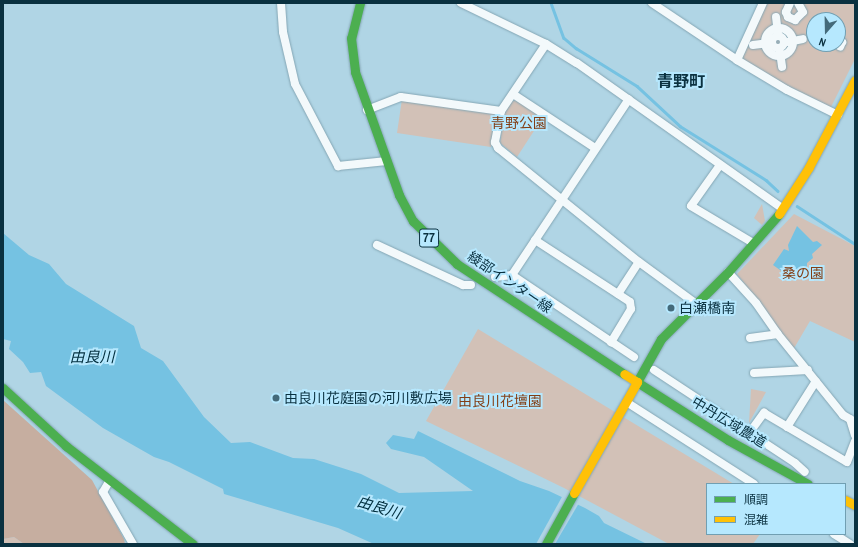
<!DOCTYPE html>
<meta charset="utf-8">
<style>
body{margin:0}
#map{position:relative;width:858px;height:547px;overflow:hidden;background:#b0d5e5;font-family:"Archivo Narrow","Noto Sans JP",sans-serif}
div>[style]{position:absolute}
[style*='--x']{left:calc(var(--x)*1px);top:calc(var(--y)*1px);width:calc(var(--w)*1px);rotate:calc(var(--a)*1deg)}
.green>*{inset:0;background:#d2c1b7}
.forest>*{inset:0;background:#c6aea0}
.water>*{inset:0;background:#75c2e2}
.pier>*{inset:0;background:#b0d5e5}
.stream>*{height:2.5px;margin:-1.25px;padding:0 1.25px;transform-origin:1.25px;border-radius:1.25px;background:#75c2e2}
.roads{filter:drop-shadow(0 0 1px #84a6b4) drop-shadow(0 0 1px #84a6b4)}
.street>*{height:8px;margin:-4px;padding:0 4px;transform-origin:4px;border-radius:4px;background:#f3f9fb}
.street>.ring{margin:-4px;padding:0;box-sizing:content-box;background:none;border:8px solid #f3f9fb;border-radius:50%}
.fast>*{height:9px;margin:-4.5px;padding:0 4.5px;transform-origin:4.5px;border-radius:4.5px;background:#4caf50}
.slow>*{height:9px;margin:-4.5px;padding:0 4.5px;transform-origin:4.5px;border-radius:4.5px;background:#ffc107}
.dots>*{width:11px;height:11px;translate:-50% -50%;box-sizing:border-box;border:2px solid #b6e8fe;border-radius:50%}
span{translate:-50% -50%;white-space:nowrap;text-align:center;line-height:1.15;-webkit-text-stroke:4px #b6e8fe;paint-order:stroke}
.shield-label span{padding:1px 3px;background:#b6e8fe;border:1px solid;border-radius:3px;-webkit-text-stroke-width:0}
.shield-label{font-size:13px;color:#0a3140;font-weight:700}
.park-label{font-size:14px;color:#833e15}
.street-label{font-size:14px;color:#0a3140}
.poi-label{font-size:14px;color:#0a3140}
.left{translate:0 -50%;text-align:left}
.water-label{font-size:15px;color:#012e3e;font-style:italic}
.quarter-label{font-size:16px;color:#0a3140;font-weight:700}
.frame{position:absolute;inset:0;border:4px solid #0a3140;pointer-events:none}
.legend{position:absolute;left:706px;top:483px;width:140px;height:52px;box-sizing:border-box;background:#b6e8fe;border:1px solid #719fb2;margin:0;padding:5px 7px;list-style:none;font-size:12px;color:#0a3140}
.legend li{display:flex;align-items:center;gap:8px;height:20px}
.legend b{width:20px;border:1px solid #719fb2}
.north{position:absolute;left:806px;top:12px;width:40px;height:40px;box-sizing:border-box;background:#b6e8fe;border:1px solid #719fb2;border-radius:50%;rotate:200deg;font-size:11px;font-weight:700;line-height:16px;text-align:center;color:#0a3140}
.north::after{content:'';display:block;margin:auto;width:14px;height:18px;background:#446a7a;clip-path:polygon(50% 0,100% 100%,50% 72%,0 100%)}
</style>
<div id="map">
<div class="green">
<i style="clip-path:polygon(evenodd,765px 3px,855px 3px,855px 59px,831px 107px,779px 82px,742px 59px,765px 3px,814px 20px,838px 20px,838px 44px,814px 44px,814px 20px)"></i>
<i style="clip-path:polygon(402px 99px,492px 112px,496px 117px,491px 147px,397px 133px)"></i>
<i style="clip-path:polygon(516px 100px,543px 117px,517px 157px,500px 143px,504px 113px,512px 101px)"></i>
<i style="clip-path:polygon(762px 204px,765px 221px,762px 225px,754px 218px)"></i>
<i style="clip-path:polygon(794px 214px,855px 246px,855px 342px,810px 321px,793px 350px,737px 274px)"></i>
<i style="clip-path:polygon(478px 329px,734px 484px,707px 484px,707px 534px,760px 534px,753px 544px,669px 544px,564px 488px,426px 421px)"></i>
<i style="clip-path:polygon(751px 389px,766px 392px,749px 423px)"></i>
<i style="clip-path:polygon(14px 537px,24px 544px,3px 544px,3px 539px)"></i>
</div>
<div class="forest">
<i style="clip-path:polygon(3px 400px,92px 480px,124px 539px,125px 544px,24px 544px,14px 537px,3px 539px)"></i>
</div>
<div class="water">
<i style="clip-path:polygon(797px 226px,813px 242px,817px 241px,822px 245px,812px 254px,813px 258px,807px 263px,807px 268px,799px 274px,787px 275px,773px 265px,784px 249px,789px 251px,788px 245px)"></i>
<i style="clip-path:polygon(3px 233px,29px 255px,49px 264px,66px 284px,134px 326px,141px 348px,163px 361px,204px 417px,231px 443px,250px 442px,293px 458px,314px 459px,361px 474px,399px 493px,473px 491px,424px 457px,391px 449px,386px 443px,393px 435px,414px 439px,418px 431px,520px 481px,549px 491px,585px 508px,599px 516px,604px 523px,647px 544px,374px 544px,338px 528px,224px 494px,223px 489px,169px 462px,154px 457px,103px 428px,46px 386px,41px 372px,30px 373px,23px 362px,9px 349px,11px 341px,3px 339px)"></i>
</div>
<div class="pier">
<i style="clip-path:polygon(563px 495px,579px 503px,555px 544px,536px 544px)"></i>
</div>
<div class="stream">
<i style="--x:551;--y:3;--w:37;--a:70"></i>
<i style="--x:564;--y:38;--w:16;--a:40"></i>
<i style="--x:576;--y:48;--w:72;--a:31.9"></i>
<i style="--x:637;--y:86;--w:59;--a:42.9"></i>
<i style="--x:680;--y:126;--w:102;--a:32.1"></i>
<i style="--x:766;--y:180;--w:16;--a:43"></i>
<i style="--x:797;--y:206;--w:69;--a:33.2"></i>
</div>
<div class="roads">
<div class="street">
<i style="--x:281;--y:3;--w:29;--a:86"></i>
<i style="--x:283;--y:32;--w:53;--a:77"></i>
<i style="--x:295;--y:84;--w:93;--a:62.3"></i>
<i style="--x:338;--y:166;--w:49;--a:-5.8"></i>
<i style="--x:461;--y:3;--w:94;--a:25.8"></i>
<i style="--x:546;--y:44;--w:36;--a:32"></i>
<i style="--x:577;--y:63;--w:252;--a:35.3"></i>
<i style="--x:652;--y:3;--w:102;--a:33.8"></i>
<i style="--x:737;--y:60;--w:58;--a:31"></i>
<i style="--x:787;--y:90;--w:57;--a:26.1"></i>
<i style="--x:790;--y:3;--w:10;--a:114"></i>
<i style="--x:786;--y:12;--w:5;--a:68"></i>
<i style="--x:788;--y:17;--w:8;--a:23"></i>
<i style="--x:795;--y:20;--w:11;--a:-45"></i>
<i style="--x:803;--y:12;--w:10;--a:-119"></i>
<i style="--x:776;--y:17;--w:16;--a:83"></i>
<i class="ring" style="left:765px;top:28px;width:20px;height:20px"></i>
<i class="ring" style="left:772px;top:36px;width:4px;height:4px"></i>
<i style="--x:838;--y:38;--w:6;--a:45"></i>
<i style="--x:842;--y:42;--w:5;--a:112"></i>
<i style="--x:788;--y:42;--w:15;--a:-11"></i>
<i style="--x:546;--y:44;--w:81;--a:123.9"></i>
<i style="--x:501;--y:111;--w:32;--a:101"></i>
<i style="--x:495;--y:142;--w:7;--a:63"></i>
<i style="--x:498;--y:148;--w:181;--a:39"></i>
<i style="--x:639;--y:262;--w:69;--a:36.2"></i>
<i style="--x:753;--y:45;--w:16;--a:-7"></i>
<i style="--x:780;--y:52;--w:15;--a:82"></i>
<i style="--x:737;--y:60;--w:63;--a:-65.5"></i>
<i style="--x:513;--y:94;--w:98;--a:33.4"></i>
<i style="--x:367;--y:110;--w:36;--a:-21"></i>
<i style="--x:401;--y:97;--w:101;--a:8"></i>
<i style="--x:720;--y:165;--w:50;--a:125.3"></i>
<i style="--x:691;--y:206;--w:72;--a:30.8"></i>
<i style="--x:535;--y:240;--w:113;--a:33.1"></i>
<i style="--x:630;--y:302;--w:7;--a:82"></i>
<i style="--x:631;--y:309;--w:39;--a:121"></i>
<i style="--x:377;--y:245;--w:95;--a:24.9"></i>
<i style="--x:463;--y:285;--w:8;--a:0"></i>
<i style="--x:728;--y:272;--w:42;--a:47.9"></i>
<i style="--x:756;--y:303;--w:35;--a:55"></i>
<i style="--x:776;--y:332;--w:107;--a:51.1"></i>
<i style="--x:843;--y:415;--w:14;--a:30"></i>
<i style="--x:512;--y:275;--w:211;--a:-56.4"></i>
<i style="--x:495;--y:277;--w:17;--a:-7"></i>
<i style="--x:512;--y:275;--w:147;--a:33.9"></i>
<i style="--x:618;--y:294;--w:38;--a:-57"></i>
<i style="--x:750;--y:338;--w:28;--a:-8"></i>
<i style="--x:654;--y:370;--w:169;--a:33.4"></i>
<i style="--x:795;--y:463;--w:13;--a:42"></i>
<i style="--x:754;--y:373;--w:54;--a:-3.2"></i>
<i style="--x:631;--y:405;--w:146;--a:32.7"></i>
<i style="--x:850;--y:419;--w:17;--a:73"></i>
<i style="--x:787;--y:427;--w:54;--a:-57.8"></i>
<i style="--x:750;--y:432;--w:24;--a:-54"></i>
<i style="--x:764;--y:413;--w:96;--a:30.6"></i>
<i style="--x:847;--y:462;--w:22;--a:-69"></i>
<i style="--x:110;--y:480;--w:14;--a:120"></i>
<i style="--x:103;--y:492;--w:60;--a:60"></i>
<i style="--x:834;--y:534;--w:19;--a:32"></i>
</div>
<div class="fast">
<i style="--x:360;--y:3;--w:36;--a:104"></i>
<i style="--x:351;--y:38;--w:34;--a:83"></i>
<i style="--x:355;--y:72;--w:131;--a:70.3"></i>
<i style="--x:399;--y:195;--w:30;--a:62"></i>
<i style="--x:413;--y:221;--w:62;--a:44.3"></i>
<i style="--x:457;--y:264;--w:200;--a:33.4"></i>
<i style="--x:779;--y:214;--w:77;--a:131.3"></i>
<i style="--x:728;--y:272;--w:95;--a:135"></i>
<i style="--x:661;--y:339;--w:49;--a:119.2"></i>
<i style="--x:637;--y:382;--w:108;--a:32.5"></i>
<i style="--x:728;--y:440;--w:91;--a:28.8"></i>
<i style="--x:3;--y:388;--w:86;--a:42.6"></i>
<i style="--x:66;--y:446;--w:160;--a:37.7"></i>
<i style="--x:546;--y:544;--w:58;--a:-61.2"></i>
</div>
<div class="slow">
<i style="--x:779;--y:214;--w:56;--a:-57.4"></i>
<i style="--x:809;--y:167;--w:98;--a:-62.1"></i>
<i style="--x:574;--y:493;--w:128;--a:-60.4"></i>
<i style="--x:637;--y:382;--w:15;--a:-148"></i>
<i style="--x:845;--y:500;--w:11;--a:27"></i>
</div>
</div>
<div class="dots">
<i style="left:671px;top:308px;background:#446a7a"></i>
<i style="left:276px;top:398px;background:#446a7a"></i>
</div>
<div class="shield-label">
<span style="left:429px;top:238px">77</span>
</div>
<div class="park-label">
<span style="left:519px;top:123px">青野公園</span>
<span style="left:803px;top:273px">桑の園</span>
<span style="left:500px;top:401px">由良川花壇園</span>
</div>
<div class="street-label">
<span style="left:510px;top:282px;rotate:34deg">綾部インター線</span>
<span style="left:729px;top:422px;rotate:31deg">中丹広域農道</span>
</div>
<div class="poi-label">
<span class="left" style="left:679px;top:308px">白瀬橋南</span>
<span class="left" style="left:284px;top:398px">由良川花庭園の河川敷広場</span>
</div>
<div class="water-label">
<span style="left:92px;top:357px">由良川</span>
<span style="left:379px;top:507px;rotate:17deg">由良川</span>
</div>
<div class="quarter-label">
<span style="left:681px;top:81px">青野町</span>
</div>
<div class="frame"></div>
<ul class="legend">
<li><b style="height:5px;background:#4caf50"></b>順調</li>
<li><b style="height:5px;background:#ffc107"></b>混雑</li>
</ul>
<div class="north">N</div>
</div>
